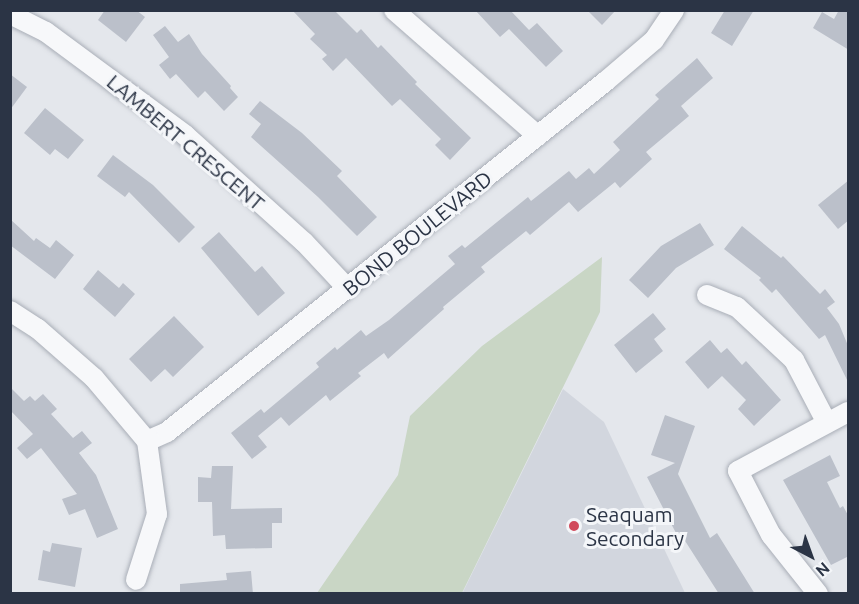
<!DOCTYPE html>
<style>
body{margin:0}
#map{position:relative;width:859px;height:604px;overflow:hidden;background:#e4e7ec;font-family:Ubuntu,sans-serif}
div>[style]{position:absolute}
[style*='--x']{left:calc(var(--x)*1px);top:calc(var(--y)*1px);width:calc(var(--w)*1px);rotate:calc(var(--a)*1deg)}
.built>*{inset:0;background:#d2d6de}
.green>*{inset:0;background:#c9d6c5}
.building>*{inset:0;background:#bbc0ca}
.roads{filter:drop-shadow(0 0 2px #a9aeb7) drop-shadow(0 0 2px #a9aeb7)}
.minor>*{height:20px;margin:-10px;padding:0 10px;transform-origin:10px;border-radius:10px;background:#f7f8fa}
.dots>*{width:16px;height:16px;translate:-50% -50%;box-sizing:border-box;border:3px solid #f4f6f9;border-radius:50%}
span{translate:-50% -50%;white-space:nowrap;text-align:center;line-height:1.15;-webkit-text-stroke:6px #f4f6f9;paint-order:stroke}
.street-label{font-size:21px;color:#2b3445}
.poi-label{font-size:21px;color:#2b3445}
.left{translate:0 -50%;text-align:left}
.frame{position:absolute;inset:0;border:12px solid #2b3445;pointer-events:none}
.north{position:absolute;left:781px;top:526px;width:60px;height:60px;-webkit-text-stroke:4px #f4f6f9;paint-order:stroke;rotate:139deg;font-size:16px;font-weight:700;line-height:24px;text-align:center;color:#2b3445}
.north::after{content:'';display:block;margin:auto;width:21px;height:27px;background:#2b3445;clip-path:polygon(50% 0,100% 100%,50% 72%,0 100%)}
</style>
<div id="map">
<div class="built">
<i style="clip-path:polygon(563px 389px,604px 422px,685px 593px,462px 594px)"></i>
</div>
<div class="green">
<i style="clip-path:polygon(602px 257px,600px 312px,462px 593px,317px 593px,398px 475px,410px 416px,482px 346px)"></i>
</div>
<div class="building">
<i style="clip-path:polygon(105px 10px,136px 10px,145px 17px,126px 42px,98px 20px)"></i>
<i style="clip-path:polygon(292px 10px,334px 10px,357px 33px,361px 29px,378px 48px,381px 45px,417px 82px,415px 84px,471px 138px,450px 160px,435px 145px,441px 139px,400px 99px,392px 106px,346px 58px,333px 71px,322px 59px,327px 55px,310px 39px,315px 34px)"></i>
<i style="clip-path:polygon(475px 10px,510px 10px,529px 30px,537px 23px,563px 51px,546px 67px,509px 29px,500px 37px)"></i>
<i style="clip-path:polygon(587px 10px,616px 10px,602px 25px)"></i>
<i style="clip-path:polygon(725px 10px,754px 10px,732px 46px,711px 33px)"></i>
<i style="clip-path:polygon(839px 10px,849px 10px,849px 50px,813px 28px,822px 12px,834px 19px)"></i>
<i style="clip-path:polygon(165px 26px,178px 42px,189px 34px,202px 54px,231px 86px,230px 88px,238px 97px,224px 111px,205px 91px,198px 98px,176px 74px,170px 79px,159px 65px,169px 57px,153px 35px)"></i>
<i style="clip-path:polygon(697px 58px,713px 78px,681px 106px,689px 116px,646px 152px,652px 159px,620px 188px,615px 182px,578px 212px,569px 202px,530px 235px,526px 231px,481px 267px,485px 272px,443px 307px,444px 309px,388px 359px,384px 353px,358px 373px,361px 376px,330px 401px,326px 395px,289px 426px,281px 417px,258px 436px,267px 447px,252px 459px,231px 433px,261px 409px,264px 413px,319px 367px,316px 363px,335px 347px,337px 350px,361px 330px,366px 336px,389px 320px,455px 264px,448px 256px,462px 245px,465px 248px,528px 197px,531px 201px,569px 171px,576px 179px,589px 168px,594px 174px,620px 150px,613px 142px,659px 99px,655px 95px)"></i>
<i style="clip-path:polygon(10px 74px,27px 87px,10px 110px)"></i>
<i style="clip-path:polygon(260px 101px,302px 133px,342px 171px,337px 176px,377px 217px,357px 236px,318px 197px,251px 137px,261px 124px,249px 114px)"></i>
<i style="clip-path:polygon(45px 108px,84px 140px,68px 159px,55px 149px,50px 155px,24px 133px)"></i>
<i style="clip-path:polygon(113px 155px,153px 185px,195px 227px,179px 243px,129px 192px,125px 197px,97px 176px)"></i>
<i style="clip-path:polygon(849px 180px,849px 220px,838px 229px,818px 205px)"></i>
<i style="clip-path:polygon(10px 219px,34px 241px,36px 238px,50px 248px,56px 240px,74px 255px,55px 279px,10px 245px)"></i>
<i style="clip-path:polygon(700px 223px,714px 245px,676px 268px,648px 298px,629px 280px,661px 246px)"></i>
<i style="clip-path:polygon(742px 226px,781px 258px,783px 256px,820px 294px,825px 289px,835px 302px,827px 308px,839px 324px,849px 348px,849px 384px,825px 335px,819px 339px,776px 289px,772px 293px,759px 280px,761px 278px,724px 249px)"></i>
<i style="clip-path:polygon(219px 232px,255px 272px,262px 266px,285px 293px,258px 316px,201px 248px)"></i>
<i style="clip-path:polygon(98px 270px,119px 288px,123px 283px,135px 294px,115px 317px,83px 289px)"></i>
<i style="clip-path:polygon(653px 313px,666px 329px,654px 339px,663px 351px,636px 373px,614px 345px)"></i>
<i style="clip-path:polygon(174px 316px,204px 347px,173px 377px,165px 369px,151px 382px,129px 359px)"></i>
<i style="clip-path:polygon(710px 340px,721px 353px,727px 348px,742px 365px,746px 361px,781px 400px,754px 426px,738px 409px,746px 400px,722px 376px,708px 389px,685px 362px)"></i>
<i style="clip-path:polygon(10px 387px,24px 401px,30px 396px,35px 401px,43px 394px,57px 409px,51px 414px,73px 438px,82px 431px,92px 443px,79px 453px,96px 475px,118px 529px,97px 538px,85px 509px,69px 515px,62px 499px,77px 494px,41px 448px,27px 459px,17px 448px,33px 434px,10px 410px)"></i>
<i style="clip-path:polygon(665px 415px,695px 426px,678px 474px,710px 538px,717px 533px,755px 594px,719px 594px,680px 533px,677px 535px,647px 477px,675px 463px,651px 455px)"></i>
<i style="clip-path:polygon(830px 455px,840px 476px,827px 482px,840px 508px,843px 506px,849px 517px,849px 556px,831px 565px,783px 480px)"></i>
<i style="clip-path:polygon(212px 466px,233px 466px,231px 509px,282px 508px,282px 523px,272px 523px,272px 548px,226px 549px,225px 535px,213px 536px,212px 502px,198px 502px,198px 477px,211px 478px)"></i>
<i style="clip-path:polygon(52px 543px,82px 548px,75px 587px,38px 580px,43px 550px,50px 552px)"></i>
<i style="clip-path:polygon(251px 571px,253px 594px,180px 594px,180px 584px,227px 580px,226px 573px)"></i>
</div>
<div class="roads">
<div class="minor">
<i style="--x:394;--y:10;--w:191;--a:41.2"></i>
<i style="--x:10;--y:14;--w:40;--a:26.6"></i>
<i style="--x:46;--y:32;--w:173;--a:36.5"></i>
<i style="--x:185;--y:135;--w:160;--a:42"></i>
<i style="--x:304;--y:242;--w:63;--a:46.9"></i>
<i style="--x:707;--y:295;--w:32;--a:22"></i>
<i style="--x:737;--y:307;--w:78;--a:42.9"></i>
<i style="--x:794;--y:360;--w:71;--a:62.4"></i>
<i style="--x:10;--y:311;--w:33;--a:33"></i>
<i style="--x:38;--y:329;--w:74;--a:41.2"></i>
<i style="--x:94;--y:378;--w:82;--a:49.9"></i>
<i style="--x:147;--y:441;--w:74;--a:82.2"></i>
<i style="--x:157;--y:514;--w:69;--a:107.7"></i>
<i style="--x:147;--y:441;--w:22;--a:-24"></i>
<i style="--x:167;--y:432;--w:562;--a:-38.64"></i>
<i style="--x:606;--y:81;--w:63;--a:-40.5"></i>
<i style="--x:654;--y:40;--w:36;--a:-56"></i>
<i style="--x:818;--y:594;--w:75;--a:-128.5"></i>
<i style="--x:771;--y:535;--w:72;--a:-117.3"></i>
<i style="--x:738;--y:471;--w:125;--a:-28.2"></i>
</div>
</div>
<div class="dots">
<i style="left:574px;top:526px;background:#d1495b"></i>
</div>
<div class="street-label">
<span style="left:186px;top:142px;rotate:40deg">LAMBERT CRESCENT</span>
<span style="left:417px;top:233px;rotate:-39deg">BOND BOULEVARD</span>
</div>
<div class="poi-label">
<span class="left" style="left:586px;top:526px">Seaquam<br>Secondary</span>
</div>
<div class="frame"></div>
<div class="north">N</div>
</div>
